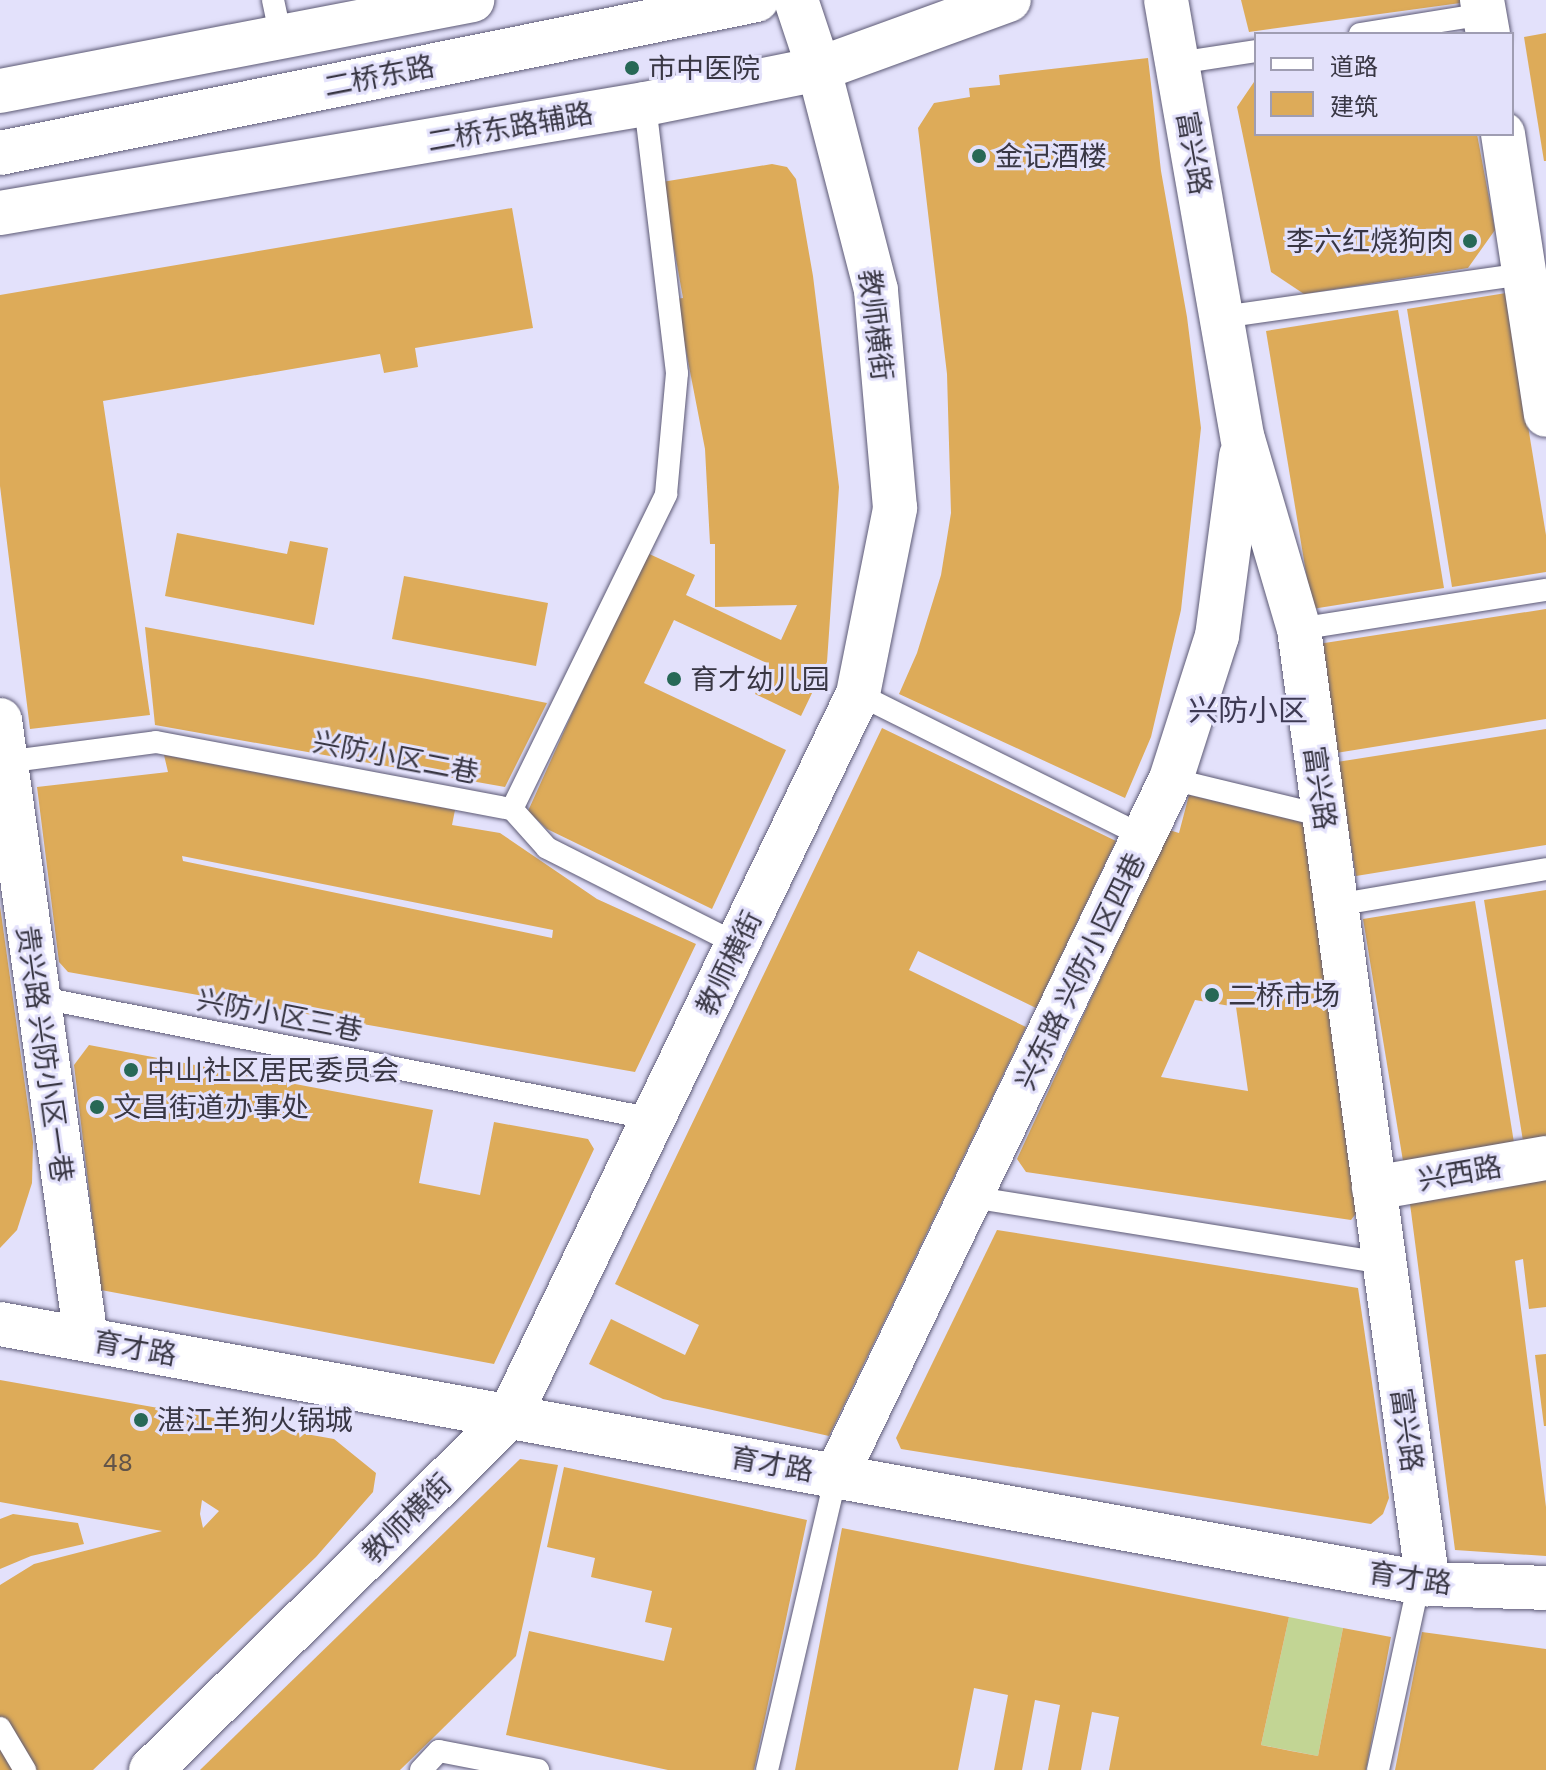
<!DOCTYPE html>
<meta charset="utf-8">
<style>
body{margin:0}
#map{position:relative;width:1546px;height:1770px;overflow:hidden;background:#e3e1fb;font-family:"Golos Text","Noto Sans SC",sans-serif}
div>[style]{position:absolute}
[style*='--x']{left:calc(var(--x)*1px);top:calc(var(--y)*1px);width:calc(var(--w)*1px);rotate:calc(var(--a)*1deg)}
.green>*{inset:0;background:#c2d594}
.building>*{inset:0;background:#ddab59}
.roads{filter:drop-shadow(0 0 2px #5d5a75) drop-shadow(0 0 2px #5d5a75)}
.lane>*{height:22px;margin:-11px;padding:0 11px;transform-origin:11px;border-radius:11px;background:#fff}
.street>*{height:44px;margin:-22px;padding:0 22px;transform-origin:22px;border-radius:22px;background:#fff}
.primary>*{height:44px;margin:-22px;padding:0 22px;transform-origin:22px;border-radius:22px;background:#fff}
.dots>*{width:22px;height:22px;translate:-50% -50%;box-sizing:border-box;border:4px solid #e3e1fb;border-radius:50%}
span{translate:-50% -50%;white-space:nowrap;text-align:center;line-height:1.15;-webkit-text-stroke:6px #e3e1fb;paint-order:stroke}
.number-label{font-size:24px;color:#625449}
.number-label span{-webkit-text-stroke-width:0}
.poi-label{font-size:28px;color:#393744}
.left{translate:0 -50%;text-align:left}
.right{translate:-100% -50%;text-align:right}
.street-label{font-size:28px;color:#393744}
.neighbourhood-label{font-size:30px;color:#3e3a54}
.legend{position:absolute;left:1254px;top:32px;width:260px;height:104px;box-sizing:border-box;background:#e3e1fb;border:2px solid #9f9db2;margin:0;padding:10px 14px;list-style:none;font-size:24px;color:#393744}
.legend li{display:flex;align-items:center;gap:16px;height:40px}
.legend b{width:40px;border:2px solid #9f9db2}
</style>
<div id="map">
<div class="green">
<i style="clip-path:polygon(1289px 1617px,1343px 1628px,1318px 1756px,1261px 1745px)"></i>
</div>
<div class="building">
<i style="clip-path:polygon(1241px 0,1468px 0,1468px 2px,1249px 32px)"></i>
<i style="clip-path:polygon(1546px 33px,1546px 161px,1544px 161px,1524px 37px)"></i>
<i style="clip-path:polygon(1148px 58px,1161px 171px,1187px 317px,1201px 428px,1181px 610px,1151px 737px,1125px 798px,899px 694px,917px 653px,941px 575px,951px 513px,947px 374px,918px 128px,934px 103px,970px 97px,969px 88px,1000px 85px,999px 75px)"></i>
<i style="clip-path:polygon(1256px 79px,1256px 134px,1477px 134px,1495px 230px,1468px 268px,1304px 294px,1271px 272px,1237px 107px)"></i>
<i style="clip-path:polygon(772px 164px,787px 167px,796px 179px,813px 276px,839px 487px,827px 662px,801px 716px,755px 694px,769px 664px,674px 620px,644px 683px,786px 750px,712px 909px,547px 829px,528px 811px,645px 552px,695px 575px,686px 595px,781px 640px,797px 605px,715px 607px,715px 544px,710px 544px,705px 449px,676px 299px,683px 298px,662px 182px)"></i>
<i style="clip-path:polygon(512px 208px,533px 328px,415px 348px,418px 367px,384px 373px,380px 354px,103px 401px,150px 715px,30px 729px,0 486px,0 295px)"></i>
<i style="clip-path:polygon(1506px 293px,1546px 535px,1546px 572px,1452px 587px,1407px 309px)"></i>
<i style="clip-path:polygon(1398px 310px,1444px 588px,1312px 609px,1266px 331px)"></i>
<i style="clip-path:polygon(177px 533px,287px 554px,290px 541px,328px 548px,314px 625px,165px 596px)"></i>
<i style="clip-path:polygon(404px 576px,548px 603px,536px 666px,392px 639px)"></i>
<i style="clip-path:polygon(1546px 609px,1546px 719px,1336px 753px,1318px 644px)"></i>
<i style="clip-path:polygon(145px 627px,427px 679px,547px 703px,505px 787px,155px 725px)"></i>
<i style="clip-path:polygon(882px 728px,1116px 841px,1036px 1008px,918px 951px,909px 970px,1026px 1027px,829px 1436px,663px 1399px,589px 1364px,611px 1319px,685px 1355px,699px 1325px,615px 1284px)"></i>
<i style="clip-path:polygon(1546px 729px,1546px 845px,1356px 876px,1337px 762px)"></i>
<i style="clip-path:polygon(evenodd,164px 755px,455px 810px,452px 825px,500px 833px,597px 899px,696px 944px,635px 1072px,68px 972px,59px 962px,37px 787px,168px 772px,164px 755px,182px 856px,553px 930px,552px 938px,183px 861px,182px 856px)"></i>
<i style="clip-path:polygon(evenodd,1189px 795px,1305px 823px,1361px 1207px,1351px 1220px,1026px 1172px,1017px 1159px,1169px 830px,1179px 833px,1189px 795px,1195px 1000px,1236px 1007px,1248px 1091px,1161px 1077px,1195px 1000px)"></i>
<i style="clip-path:polygon(1546px 890px,1546px 1144px,1524px 1147px,1484px 900px)"></i>
<i style="clip-path:polygon(1475px 901px,1515px 1149px,1404px 1167px,1363px 919px)"></i>
<i style="clip-path:polygon(0 906px,33px 1142px,32px 1183px,17px 1230px,0 1248px)"></i>
<i style="clip-path:polygon(89px 1045px,433px 1110px,419px 1183px,480px 1195px,494px 1122px,588px 1139px,594px 1149px,494px 1364px,101px 1290px,74px 1065px)"></i>
<i style="clip-path:polygon(1546px 1179px,1546px 1307px,1529px 1309px,1523px 1259px,1515px 1261px,1546px 1507px,1546px 1556px,1455px 1550px,1409px 1196px)"></i>
<i style="clip-path:polygon(997px 1230px,1358px 1288px,1389px 1498px,1383px 1514px,1371px 1524px,901px 1449px,896px 1438px)"></i>
<i style="clip-path:polygon(1546px 1354px,1546px 1426px,1544px 1426px,1535px 1355px)"></i>
<i style="clip-path:polygon(evenodd,0 1380px,334px 1439px,376px 1473px,373px 1492px,316px 1557px,93px 1770px,30px 1770px,0 1724px,0 1585px,34px 1564px,162px 1531px,0 1502px,0 1380px,202px 1500px,219px 1511px,203px 1528px,200px 1514px,202px 1500px)"></i>
<i style="clip-path:polygon(520px 1459px,558px 1465px,516px 1656px,432px 1739px,400px 1770px,200px 1770px)"></i>
<i style="clip-path:polygon(564px 1467px,807px 1520px,754px 1770px,668px 1770px,506px 1735px,529px 1631px,664px 1661px,672px 1628px,645px 1622px,652px 1591px,591px 1577px,595px 1558px,547px 1547px)"></i>
<i style="clip-path:polygon(13px 1514px,78px 1523px,84px 1544px,31px 1556px,0 1569px,0 1519px)"></i>
<i style="clip-path:polygon(842px 1528px,1289px 1617px,1261px 1745px,1291px 1751px,1318px 1756px,1343px 1628px,1391px 1637px,1366px 1770px,1109px 1770px,1119px 1717px,1092px 1712px,1081px 1770px,1048px 1770px,1060px 1705px,1035px 1700px,1022px 1770px,994px 1770px,1008px 1695px,974px 1688px,958px 1770px,795px 1770px)"></i>
<i style="clip-path:polygon(1422px 1632px,1546px 1649px,1546px 1770px,1395px 1770px)"></i>
<i style="clip-path:polygon(0 1738px,20px 1770px,0 1770px)"></i>
</div>
<div class="roads">
<div class="lane">
<i style="--x:273;--y:0;--w:38;--a:78"></i>
<i style="--x:1360;--y:34;--w:127;--a:-9.1"></i>
<i style="--x:1178;--y:63;--w:79;--a:-8.7"></i>
<i style="--x:1222;--y:317;--w:305;--a:-8.1"></i>
<i style="--x:1299;--y:629;--w:250;--a:-9"></i>
<i style="--x:858;--y:694;--w:321;--a:26.5"></i>
<i style="--x:5;--y:762;--w:152;--a:-7.5"></i>
<i style="--x:156;--y:742;--w:362;--a:10.7"></i>
<i style="--x:512;--y:809;--w:52;--a:48.1"></i>
<i style="--x:547;--y:848;--w:215;--a:26.8"></i>
<i style="--x:1171;--y:779;--w:157;--a:13.6"></i>
<i style="--x:512;--y:809;--w:351;--a:-63.9"></i>
<i style="--x:666;--y:494;--w:121;--a:-84.8"></i>
<i style="--x:677;--y:373;--w:271;--a:-96.8"></i>
<i style="--x:1336;--y:905;--w:213;--a:-9.7"></i>
<i style="--x:37;--y:997;--w:628;--a:11.2"></i>
<i style="--x:971;--y:1197;--w:419;--a:9.1"></i>
<i style="--x:0;--y:1728;--w:49;--a:59.2"></i>
<i style="--x:421;--y:1770;--w:26;--a:-47"></i>
<i style="--x:439;--y:1751;--w:101;--a:10.9"></i>
<i style="--x:767;--y:1770;--w:302;--a:-76.8"></i>
<i style="--x:1378;--y:1770;--w:192;--a:-77.7"></i>
</div>
<div class="street">
<i style="--x:1166;--y:0;--w:446;--a:80.1"></i>
<i style="--x:1243;--y:439;--w:198;--a:73.6"></i>
<i style="--x:1299;--y:629;--w:964;--a:82.31"></i>
<i style="--x:1482;--y:0;--w:35;--a:80"></i>
<i style="--x:1503;--y:134;--w:284;--a:81.3"></i>
<i style="--x:0;--y:213;--w:654;--a:-9.59"></i>
<i style="--x:645;--y:104;--w:177;--a:-11.4"></i>
<i style="--x:819;--y:69;--w:202;--a:-20"></i>
<i style="--x:0;--y:720;--w:625;--a:82.09"></i>
<i style="--x:1374;--y:1188;--w:175;--a:-9.9"></i>
<i style="--x:0;--y:1324;--w:1451;--a:10.32"></i>
<i style="--x:1428;--y:1584;--w:118;--a:1.9"></i>
<i style="--x:836;--y:1476;--w:773;--a:-64.33"></i>
<i style="--x:1171;--y:779;--w:150;--a:-72.2"></i>
<i style="--x:1217;--y:636;--w:182;--a:-82.4"></i>
<i style="--x:151;--y:1770;--w:503;--a:-44.6"></i>
<i style="--x:509;--y:1417;--w:803;--a:-64.23"></i>
<i style="--x:858;--y:694;--w:190;--a:-78.7"></i>
<i style="--x:895;--y:508;--w:219;--a:-95"></i>
<i style="--x:876;--y:290;--w:228;--a:-104.5"></i>
<i style="--x:819;--y:69;--w:73;--a:-108.4"></i>
</div>
<div class="primary">
<i style="--x:0;--y:91;--w:481;--a:-10.9"></i>
<i style="--x:0;--y:153;--w:772;--a:-11.43"></i>
</div>
</div>
<div class="dots">
<i style="left:632px;top:68px;background:#276856"></i>
<i style="left:979px;top:156px;background:#276856"></i>
<i style="left:1470px;top:241px;background:#276856"></i>
<i style="left:674px;top:679px;background:#276856"></i>
<i style="left:1212px;top:995px;background:#276856"></i>
<i style="left:131px;top:1070px;background:#276856"></i>
<i style="left:97px;top:1107px;background:#276856"></i>
<i style="left:141px;top:1420px;background:#276856"></i>
</div>
<div class="number-label">
<span style="left:118px;top:1462px">48</span>
</div>
<div class="poi-label">
<span class="left" style="left:648px;top:68px">市中医院</span>
<span class="left" style="left:995px;top:156px">金记酒楼</span>
<span class="right" style="left:1454px;top:241px">李六红烧狗肉</span>
<span class="left" style="left:690px;top:679px">育才幼儿园</span>
<span class="left" style="left:1228px;top:995px">二桥市场</span>
<span class="left" style="left:147px;top:1070px">中山社区居民委员会</span>
<span class="left" style="left:113px;top:1107px">文昌街道办事处</span>
<span class="left" style="left:157px;top:1420px">湛江羊狗火锅城</span>
</div>
<div class="street-label">
<span style="left:379px;top:76px;rotate:-11deg">二桥东路</span>
<span style="left:510px;top:127px;rotate:-10deg">二桥东路辅路</span>
<span style="left:1194px;top:153px;rotate:80deg">富兴路</span>
<span style="left:876px;top:325px;rotate:83deg">教师横街</span>
<span style="left:396px;top:757px;rotate:11deg">兴防小区二巷</span>
<span style="left:1320px;top:788px;rotate:82deg">富兴路</span>
<span style="left:729px;top:963px;rotate:-64deg">教师横街</span>
<span style="left:1080px;top:971px;rotate:-64deg">兴东路 兴防小区四巷</span>
<span style="left:280px;top:1015px;rotate:11deg">兴防小区三巷</span>
<span style="left:45px;top:1054px;rotate:82deg">贵兴路 兴防小区一巷</span>
<span style="left:1460px;top:1173px;rotate:-10deg">兴西路</span>
<span style="left:135px;top:1348px;rotate:10deg">育才路</span>
<span style="left:1407px;top:1430px;rotate:82deg">富兴路</span>
<span style="left:772px;top:1464px;rotate:10deg">育才路</span>
<span style="left:407px;top:1518px;rotate:-45deg">教师横街</span>
<span style="left:1410px;top:1578px;rotate:8deg">育才路</span>
</div>
<div class="neighbourhood-label">
<span style="left:1248px;top:710px">兴防小区</span>
</div>
<ul class="legend">
<li><b style="height:10px;background:#fff"></b>道路</li>
<li><b style="height:22px;background:#ddab59"></b>建筑</li>
</ul>
</div>
